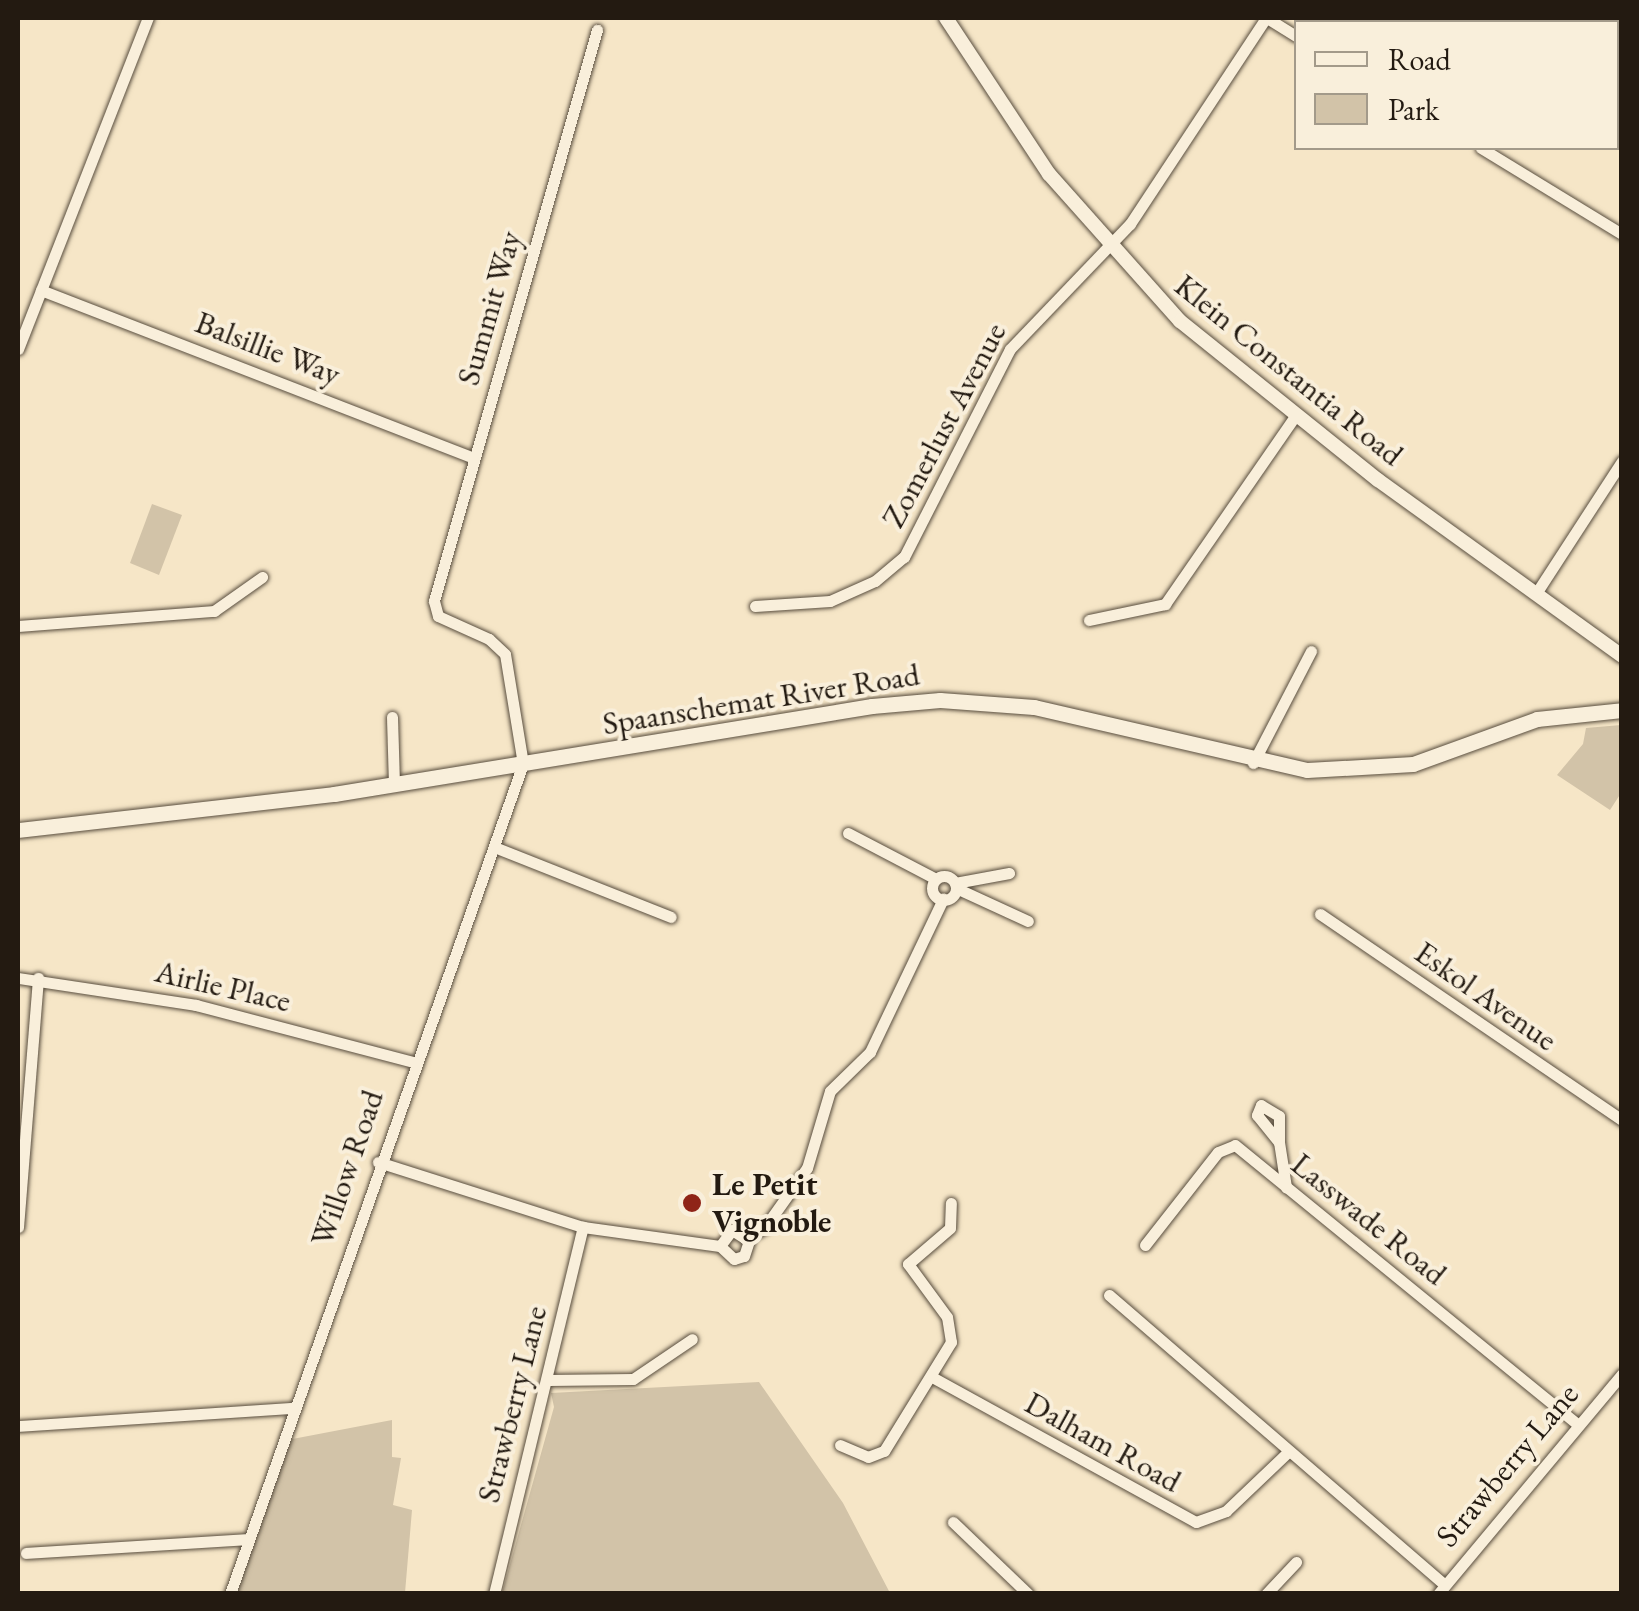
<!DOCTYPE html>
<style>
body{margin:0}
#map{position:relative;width:1639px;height:1611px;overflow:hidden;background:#f6e6c7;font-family:"EB Garamond",serif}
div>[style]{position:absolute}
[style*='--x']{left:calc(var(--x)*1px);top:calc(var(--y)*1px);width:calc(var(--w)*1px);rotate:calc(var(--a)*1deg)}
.green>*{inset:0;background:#d2c3a8}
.roads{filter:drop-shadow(0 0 2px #584d3e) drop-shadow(0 0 2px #584d3e)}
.minor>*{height:11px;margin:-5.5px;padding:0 5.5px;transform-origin:5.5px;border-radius:5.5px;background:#f9efdb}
.minor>.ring{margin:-5.5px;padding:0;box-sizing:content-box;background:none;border:11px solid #f9efdb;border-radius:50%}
.tertiary>*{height:14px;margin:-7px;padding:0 7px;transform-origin:7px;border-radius:7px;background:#f9efdb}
.secondary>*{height:15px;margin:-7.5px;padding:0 7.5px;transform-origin:7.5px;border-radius:7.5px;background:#f9efdb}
.dots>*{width:28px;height:28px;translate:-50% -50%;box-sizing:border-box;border:5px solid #f9efdb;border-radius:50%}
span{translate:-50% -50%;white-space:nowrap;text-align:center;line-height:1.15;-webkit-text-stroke:8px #f9efdb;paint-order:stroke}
.street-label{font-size:32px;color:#231a11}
.poi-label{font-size:32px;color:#231a11;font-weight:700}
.left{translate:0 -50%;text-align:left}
.frame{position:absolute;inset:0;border:20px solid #231a11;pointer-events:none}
.legend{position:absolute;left:1294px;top:20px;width:325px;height:130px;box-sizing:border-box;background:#f9efdb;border:2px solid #a39a8a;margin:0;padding:12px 18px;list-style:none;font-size:30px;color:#231a11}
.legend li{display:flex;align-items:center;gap:20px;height:50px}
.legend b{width:50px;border:2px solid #a39a8a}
</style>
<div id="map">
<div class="green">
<i style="clip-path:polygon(152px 504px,182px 515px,159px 575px,130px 563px)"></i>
<i style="clip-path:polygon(1621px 725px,1621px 793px,1610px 810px,1557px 775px,1583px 744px,1586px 728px)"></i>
<i style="clip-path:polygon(759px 1382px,843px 1503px,890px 1593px,502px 1593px,554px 1407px,551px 1393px)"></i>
<i style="clip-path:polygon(392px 1420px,392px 1457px,401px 1458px,393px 1505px,412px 1510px,405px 1593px,230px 1594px,282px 1441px)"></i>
</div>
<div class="roads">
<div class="minor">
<i style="--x:1267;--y:18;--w:34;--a:32"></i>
<i style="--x:1481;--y:148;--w:165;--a:31.4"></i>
<i style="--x:41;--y:290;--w:464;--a:21.2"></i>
<i style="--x:18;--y:349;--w:356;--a:-68.6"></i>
<i style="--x:1537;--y:592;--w:156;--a:-57"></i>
<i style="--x:755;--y:606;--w:75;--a:-3.8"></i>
<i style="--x:830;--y:601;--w:49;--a:-24"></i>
<i style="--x:875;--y:581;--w:38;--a:-40"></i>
<i style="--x:904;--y:557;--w:233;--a:-63"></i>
<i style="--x:1010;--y:349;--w:173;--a:-46.2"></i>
<i style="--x:1130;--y:224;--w:247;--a:-56.6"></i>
<i style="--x:1089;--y:620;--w:78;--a:-11.9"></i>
<i style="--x:1165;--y:604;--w:229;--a:-55.3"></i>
<i style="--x:18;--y:626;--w:197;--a:-4.4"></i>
<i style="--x:214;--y:611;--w:59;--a:-35.3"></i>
<i style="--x:392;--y:717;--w:67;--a:88.3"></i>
<i style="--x:1253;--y:763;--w:126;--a:-62.6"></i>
<i style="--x:848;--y:833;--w:99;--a:27.6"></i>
<i style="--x:494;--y:847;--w:190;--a:21.6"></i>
<i class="ring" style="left:932px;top:876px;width:13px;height:13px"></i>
<i style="--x:955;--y:883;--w:55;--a:-10.5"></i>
<i style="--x:956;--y:888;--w:79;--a:24.6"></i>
<i style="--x:1320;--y:914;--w:366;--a:34.3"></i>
<i style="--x:18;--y:978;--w:180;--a:8.6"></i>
<i style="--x:196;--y:1005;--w:224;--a:14.7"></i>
<i style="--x:1279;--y:1142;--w:26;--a:-90"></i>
<i style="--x:1279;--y:1116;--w:21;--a:-149"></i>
<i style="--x:1261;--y:1105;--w:11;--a:112"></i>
<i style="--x:1257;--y:1115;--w:35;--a:51"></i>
<i style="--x:1279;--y:1142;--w:46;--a:81.2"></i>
<i style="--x:378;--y:1162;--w:215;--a:17.6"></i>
<i style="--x:583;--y:1227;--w:138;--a:7.9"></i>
<i style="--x:720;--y:1246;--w:19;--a:43"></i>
<i style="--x:734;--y:1259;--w:10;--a:-17"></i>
<i style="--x:744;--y:1256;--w:16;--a:-72"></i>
<i style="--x:749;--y:1241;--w:20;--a:-147"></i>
<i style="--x:732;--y:1230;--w:20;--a:127"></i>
<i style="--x:18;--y:1227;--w:250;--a:-85.4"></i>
<i style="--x:748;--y:1238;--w:20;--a:-33"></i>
<i style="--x:765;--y:1227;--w:72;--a:-54.6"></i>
<i style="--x:807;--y:1168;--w:80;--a:-73.4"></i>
<i style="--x:830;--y:1091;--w:56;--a:-44.3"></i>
<i style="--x:870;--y:1052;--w:170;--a:-64.5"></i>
<i style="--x:1145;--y:1245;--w:118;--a:-51.9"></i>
<i style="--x:1218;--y:1152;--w:18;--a:-22"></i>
<i style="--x:1235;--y:1145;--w:440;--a:39.2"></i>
<i style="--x:1109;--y:1295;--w:442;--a:40.8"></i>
<i style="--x:932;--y:1377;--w:301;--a:28.8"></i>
<i style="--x:1196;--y:1522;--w:32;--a:-20"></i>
<i style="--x:1226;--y:1511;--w:87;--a:-43.6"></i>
<i style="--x:548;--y:1380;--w:85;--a:-0.7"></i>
<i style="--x:633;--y:1379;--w:71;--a:-34.1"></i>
<i style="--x:18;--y:1426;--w:275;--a:-3.8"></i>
<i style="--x:840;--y:1445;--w:30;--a:23"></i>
<i style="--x:868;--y:1457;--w:17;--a:-21"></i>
<i style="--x:884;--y:1451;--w:128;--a:-58.4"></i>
<i style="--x:951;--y:1342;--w:25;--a:-99"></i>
<i style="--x:947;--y:1317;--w:66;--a:-126.3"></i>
<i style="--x:908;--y:1264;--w:55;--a:-40.6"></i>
<i style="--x:950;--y:1228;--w:25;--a:-88"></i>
<i style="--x:953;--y:1522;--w:104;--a:43.8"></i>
<i style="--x:26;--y:1553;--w:222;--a:-3.6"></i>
<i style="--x:230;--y:1594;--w:880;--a:-70.56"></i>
<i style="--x:523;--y:764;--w:111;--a:-99.3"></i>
<i style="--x:505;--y:654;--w:22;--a:-137"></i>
<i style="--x:489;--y:639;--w:56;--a:-155.7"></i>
<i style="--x:438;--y:616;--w:16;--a:-105"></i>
<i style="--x:434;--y:601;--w:594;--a:-74.07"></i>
<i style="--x:494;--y:1594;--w:378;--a:-76.4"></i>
<i style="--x:1266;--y:1594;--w:44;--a:-46.8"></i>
<i style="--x:1438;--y:1594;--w:287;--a:-50.1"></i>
</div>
<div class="tertiary">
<i style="--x:946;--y:18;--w:187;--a:56.6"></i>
<i style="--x:1049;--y:174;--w:197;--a:48.3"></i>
<i style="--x:1180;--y:321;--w:254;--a:38.8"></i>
<i style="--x:1378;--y:480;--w:301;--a:35.8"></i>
</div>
<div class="secondary">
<i style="--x:18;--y:830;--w:318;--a:-6.5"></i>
<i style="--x:334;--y:794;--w:545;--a:-9.29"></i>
<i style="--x:872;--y:706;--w:68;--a:-5"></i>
<i style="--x:940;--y:700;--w:94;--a:4.3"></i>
<i style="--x:1034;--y:707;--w:280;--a:13"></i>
<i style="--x:1307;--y:770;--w:106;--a:-3.2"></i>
<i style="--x:1413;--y:764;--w:132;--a:-19.9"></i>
<i style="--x:1537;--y:719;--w:85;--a:-6"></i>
</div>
</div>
<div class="dots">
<i style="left:692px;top:1203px;background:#8f2418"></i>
</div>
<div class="street-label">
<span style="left:489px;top:308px;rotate:-74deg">Summit Way</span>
<span style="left:268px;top:348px;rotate:21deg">Balsillie Way</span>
<span style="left:1289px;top:370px;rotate:39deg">Klein Constantia Road</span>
<span style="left:944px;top:425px;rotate:-62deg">Zomerlust Avenue</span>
<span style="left:761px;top:699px;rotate:-9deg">Spaanschemat River Road</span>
<span style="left:223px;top:986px;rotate:13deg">Airlie Place</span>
<span style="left:1486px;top:996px;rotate:35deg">Eskol Avenue</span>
<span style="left:347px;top:1168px;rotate:-71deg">Willow Road</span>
<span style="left:1369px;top:1219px;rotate:39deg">Lasswade Road</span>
<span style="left:512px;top:1404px;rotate:-76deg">Strawberry Lane</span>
<span style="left:1103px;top:1442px;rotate:29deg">Dalham Road</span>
<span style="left:1507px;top:1465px;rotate:-50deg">Strawberry Lane</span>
</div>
<div class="poi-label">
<span class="left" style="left:712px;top:1203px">Le Petit<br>Vignoble</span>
</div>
<div class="frame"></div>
<ul class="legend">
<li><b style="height:12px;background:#f9efdb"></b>Road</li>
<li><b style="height:28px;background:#d2c3a8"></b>Park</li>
</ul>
</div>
